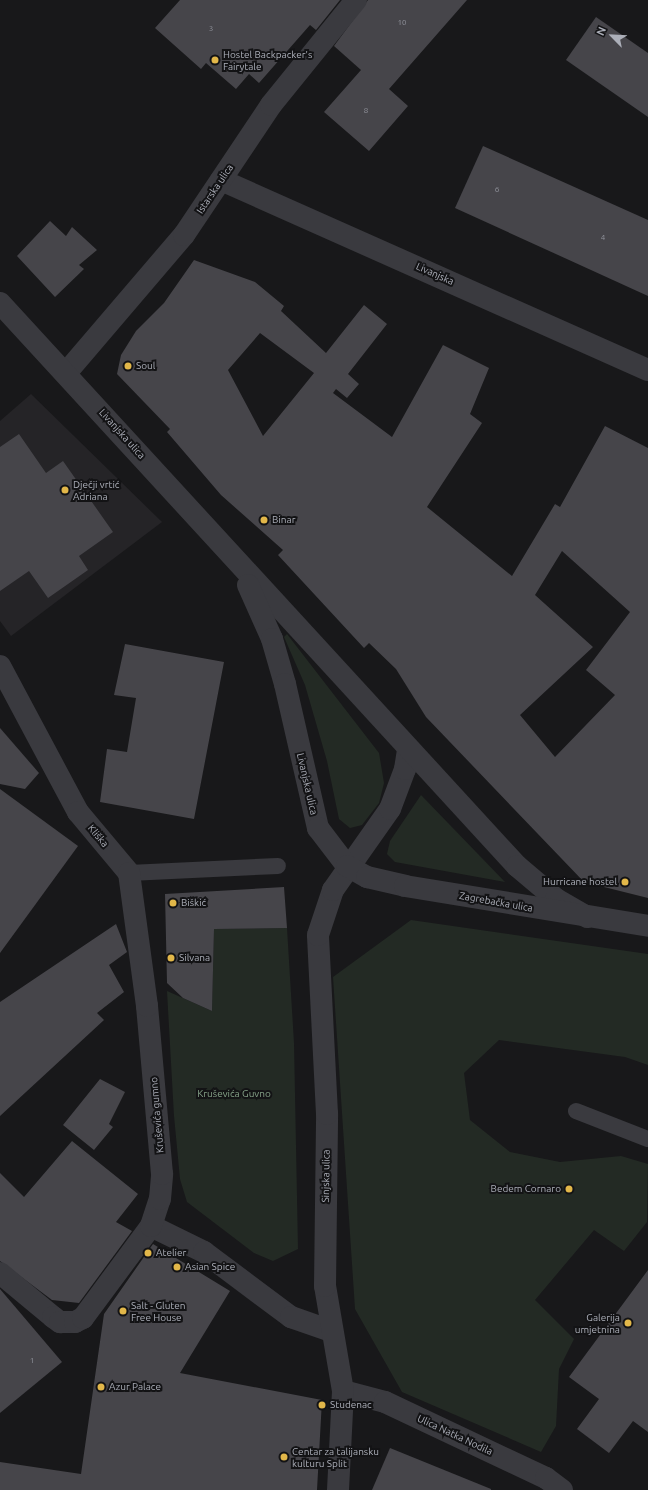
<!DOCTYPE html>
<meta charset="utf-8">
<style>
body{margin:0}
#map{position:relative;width:648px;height:1490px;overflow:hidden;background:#18181a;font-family:Ubuntu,sans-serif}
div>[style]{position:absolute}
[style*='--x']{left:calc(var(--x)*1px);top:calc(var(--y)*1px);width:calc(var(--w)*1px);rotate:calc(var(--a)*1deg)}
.built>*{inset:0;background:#252427}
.green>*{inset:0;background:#232a24}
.building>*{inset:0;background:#46454a}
.service>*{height:16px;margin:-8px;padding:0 8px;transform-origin:8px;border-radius:8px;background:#3a3a3f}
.pedestrian>*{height:22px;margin:-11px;padding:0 11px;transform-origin:11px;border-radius:11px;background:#3a3a3f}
.minor>*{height:22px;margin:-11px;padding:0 11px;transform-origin:11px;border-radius:11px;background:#3a3a3f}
.tertiary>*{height:22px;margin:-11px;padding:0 11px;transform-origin:11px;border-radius:11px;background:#3a3a3f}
.dots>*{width:11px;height:11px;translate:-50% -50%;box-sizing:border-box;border:2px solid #131315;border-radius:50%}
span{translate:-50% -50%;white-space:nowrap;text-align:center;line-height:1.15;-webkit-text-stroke:4px #131315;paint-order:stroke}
.number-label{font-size:8px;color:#92949d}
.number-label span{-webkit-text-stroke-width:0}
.poi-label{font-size:10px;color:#acafb9}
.left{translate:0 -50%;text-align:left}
.right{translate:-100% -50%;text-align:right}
.street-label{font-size:10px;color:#acafb9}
.park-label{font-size:10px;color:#85a288}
.north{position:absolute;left:592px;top:16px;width:40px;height:40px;-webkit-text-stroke:3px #131315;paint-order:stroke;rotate:294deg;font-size:11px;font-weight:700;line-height:16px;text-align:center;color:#acafb9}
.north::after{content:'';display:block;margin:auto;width:14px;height:18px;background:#acafb9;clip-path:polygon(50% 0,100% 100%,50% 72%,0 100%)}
</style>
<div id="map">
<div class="built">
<i style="clip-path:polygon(31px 394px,162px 522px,11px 636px,0 621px,0 421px)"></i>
</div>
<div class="green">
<i style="clip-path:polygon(287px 634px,379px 753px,384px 783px,379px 803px,362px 825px,350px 828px,339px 819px,327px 761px,305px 685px,284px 637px)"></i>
<i style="clip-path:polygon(421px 795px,505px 882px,395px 862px,387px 854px,390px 841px)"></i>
<i style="clip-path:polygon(411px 920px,648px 954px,648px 1065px,625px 1057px,499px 1040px,464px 1073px,470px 1120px,510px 1152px,560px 1162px,621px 1156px,648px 1164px,647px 1222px,624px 1251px,594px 1230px,535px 1300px,574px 1339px,559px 1369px,556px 1426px,541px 1452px,402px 1392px,355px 1309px,333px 977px)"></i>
<i style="clip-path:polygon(287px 928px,294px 1043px,298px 1249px,273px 1261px,254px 1253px,187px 1202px,180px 1179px,174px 1116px,167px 991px,212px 1011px,214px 929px)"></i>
</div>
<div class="building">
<i style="clip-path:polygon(180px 0,340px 0,316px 30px,310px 25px,259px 83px,249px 74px,236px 89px,206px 63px,201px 69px,155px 28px)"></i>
<i style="clip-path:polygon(368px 0,467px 0,389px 89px,408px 106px,369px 151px,324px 112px,361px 70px,334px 46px)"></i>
<i style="clip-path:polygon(596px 17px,648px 53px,648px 117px,566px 60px)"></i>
<i style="clip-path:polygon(483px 146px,648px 220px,648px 296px,455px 208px)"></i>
<i style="clip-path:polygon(50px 221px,66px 236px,72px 227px,97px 250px,79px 265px,84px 269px,55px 297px,17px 256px)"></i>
<i style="clip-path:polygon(evenodd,194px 260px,255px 282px,284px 306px,281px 311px,326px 353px,364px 305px,387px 324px,348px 374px,359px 384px,347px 398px,336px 389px,333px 393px,392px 437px,443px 345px,489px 368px,470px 414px,482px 423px,427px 507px,512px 576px,555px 504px,560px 507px,605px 426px,648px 448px,648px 898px,584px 882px,426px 717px,396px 669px,369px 643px,364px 648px,278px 555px,283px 550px,221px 495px,167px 432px,170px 429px,117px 374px,121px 355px,136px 331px,164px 303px,194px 260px,260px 333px,314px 373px,263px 436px,228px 370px,260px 333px,194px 260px,562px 551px,630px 612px,586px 670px,615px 695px,555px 757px,520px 715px,593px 647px,535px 595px,562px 551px)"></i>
<i style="clip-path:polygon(19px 434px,46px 473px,63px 461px,113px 532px,79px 556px,88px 570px,48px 598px,29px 571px,0 591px,0 447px)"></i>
<i style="clip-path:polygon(125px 644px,224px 662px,194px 819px,100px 802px,107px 749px,127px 752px,136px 698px,114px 695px)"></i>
<i style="clip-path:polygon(0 728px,39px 773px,25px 789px,0 784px)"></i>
<i style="clip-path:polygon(0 789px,78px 846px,0 953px)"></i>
<i style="clip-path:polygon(284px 887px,287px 928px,214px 929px,212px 1011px,183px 998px,167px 983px,165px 894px)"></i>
<i style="clip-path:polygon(116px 924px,127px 952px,109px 965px,124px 992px,97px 1013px,104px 1020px,0 1116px,0 1002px)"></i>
<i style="clip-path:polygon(100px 1079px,125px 1092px,109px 1124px,113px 1127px,94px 1150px,63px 1125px)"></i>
<i style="clip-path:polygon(72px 1141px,138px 1194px,116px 1222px,132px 1231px,79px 1303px,52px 1300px,0 1261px,0 1173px,24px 1197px)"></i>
<i style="clip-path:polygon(153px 1244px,230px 1291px,180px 1373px,322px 1400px,317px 1490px,0 1490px,0 1462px,81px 1474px,104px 1314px)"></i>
<i style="clip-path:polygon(648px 1270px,648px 1432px,633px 1421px,609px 1453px,577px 1429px,599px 1399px,569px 1377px)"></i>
<i style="clip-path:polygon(0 1289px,62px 1362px,0 1413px)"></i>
<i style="clip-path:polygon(390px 1448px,491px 1489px,491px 1490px,372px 1490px)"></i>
</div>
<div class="service">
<i style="--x:129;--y:873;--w:149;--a:-2.7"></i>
<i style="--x:576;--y:1111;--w:77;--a:21.3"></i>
</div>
<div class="pedestrian">
<i style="--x:221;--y:180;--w:467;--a:24"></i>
<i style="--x:0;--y:666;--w:166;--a:61.9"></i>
<i style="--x:78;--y:812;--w:80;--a:50.1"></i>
<i style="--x:343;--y:1391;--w:43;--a:14.7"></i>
<i style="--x:385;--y:1402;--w:178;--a:25.3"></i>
<i style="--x:546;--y:1478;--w:20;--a:37"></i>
</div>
<div class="minor">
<i style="--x:66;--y:373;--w:182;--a:-49.5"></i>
<i style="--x:184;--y:235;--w:156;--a:-56.2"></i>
<i style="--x:271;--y:105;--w:135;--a:-51"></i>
<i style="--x:151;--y:1226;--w:59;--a:26.1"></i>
<i style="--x:204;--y:1252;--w:109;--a:36.8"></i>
<i style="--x:291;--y:1317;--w:42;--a:19.3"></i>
<i style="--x:0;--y:1273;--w:69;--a:39.7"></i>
<i style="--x:53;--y:1317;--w:9;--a:36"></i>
<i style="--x:60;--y:1322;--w:15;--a:0"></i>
<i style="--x:75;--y:1322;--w:9;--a:-27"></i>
<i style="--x:83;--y:1318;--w:114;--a:-53.5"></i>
<i style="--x:151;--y:1226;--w:28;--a:-72"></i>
<i style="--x:160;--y:1199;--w:25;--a:-85"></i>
<i style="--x:162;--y:1174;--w:169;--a:-95.1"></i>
<i style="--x:147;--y:1006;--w:134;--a:-97.7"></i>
<i style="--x:338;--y:1490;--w:99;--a:-87.1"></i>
<i style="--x:343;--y:1391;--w:107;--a:-99.7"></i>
<i style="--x:325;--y:1286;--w:172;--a:-89.3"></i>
<i style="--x:327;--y:1114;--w:179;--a:-92.9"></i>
<i style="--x:318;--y:935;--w:47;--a:-71.6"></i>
<i style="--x:333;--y:890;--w:99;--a:-54.9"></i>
<i style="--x:390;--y:809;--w:43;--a:-69.4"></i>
<i style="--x:405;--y:769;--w:20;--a:-81"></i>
</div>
<div class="tertiary">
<i style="--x:0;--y:303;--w:764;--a:47.44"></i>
<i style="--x:517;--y:866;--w:51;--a:40.2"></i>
<i style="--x:556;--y:899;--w:36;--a:30"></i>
<i style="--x:248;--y:585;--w:59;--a:66"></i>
<i style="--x:272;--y:639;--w:47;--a:73.9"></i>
<i style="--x:285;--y:684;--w:148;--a:77.1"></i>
<i style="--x:318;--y:828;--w:48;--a:52.7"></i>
<i style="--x:347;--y:866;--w:23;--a:29"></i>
<i style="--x:367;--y:877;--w:39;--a:13"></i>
<i style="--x:405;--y:886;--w:246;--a:9.3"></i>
</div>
<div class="dots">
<i style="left:215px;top:60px;background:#e2b749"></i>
<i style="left:128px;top:366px;background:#e2b749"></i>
<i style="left:65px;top:490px;background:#e2b749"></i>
<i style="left:264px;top:520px;background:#e2b749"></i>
<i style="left:625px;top:882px;background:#e2b749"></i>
<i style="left:173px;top:903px;background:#e2b749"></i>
<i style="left:171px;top:958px;background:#e2b749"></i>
<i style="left:569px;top:1189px;background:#e2b749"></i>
<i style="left:148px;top:1253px;background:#e2b749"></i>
<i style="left:177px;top:1267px;background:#e2b749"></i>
<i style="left:123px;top:1311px;background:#e2b749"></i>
<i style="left:628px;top:1323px;background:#e2b749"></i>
<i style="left:101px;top:1387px;background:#e2b749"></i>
<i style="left:322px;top:1405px;background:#e2b749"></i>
<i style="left:284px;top:1457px;background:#e2b749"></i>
</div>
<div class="number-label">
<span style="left:402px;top:23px">10</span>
<span style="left:211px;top:29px">3</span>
<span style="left:366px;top:111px">8</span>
<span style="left:497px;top:190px">6</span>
<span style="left:603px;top:238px">4</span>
<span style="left:32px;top:1361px">1</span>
</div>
<div class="poi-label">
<span class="left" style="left:223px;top:60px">Hostel Backpacker's<br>Fairytale</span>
<span class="left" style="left:136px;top:366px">Soul</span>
<span class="left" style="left:73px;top:490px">Dječji vrtić<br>Adriana</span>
<span class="left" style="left:272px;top:520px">Binar</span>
<span class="right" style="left:617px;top:882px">Hurricane hostel</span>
<span class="left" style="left:181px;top:903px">Biškić</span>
<span class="left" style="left:179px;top:958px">Silvana</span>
<span class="right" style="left:561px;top:1189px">Bedem Cornaro</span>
<span class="left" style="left:156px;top:1253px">Atelier</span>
<span class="left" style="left:185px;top:1267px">Asian Spice</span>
<span class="left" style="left:131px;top:1311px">Salt - Gluten<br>Free House</span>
<span class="right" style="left:620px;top:1323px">Galerija<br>umjetnina</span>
<span class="left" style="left:109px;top:1387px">Azur Palace</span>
<span class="left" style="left:330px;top:1405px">Studenac</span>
<span class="left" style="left:292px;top:1457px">Centar za talijansku<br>kulturu Split</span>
</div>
<div class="street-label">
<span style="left:215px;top:189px;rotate:-56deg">Istarska ulica</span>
<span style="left:435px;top:274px;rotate:24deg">Livanjska</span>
<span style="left:122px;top:434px;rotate:48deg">Livanjska ulica</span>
<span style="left:307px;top:784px;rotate:77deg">Livanjska ulica</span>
<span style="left:98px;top:836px;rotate:50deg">Kliška</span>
<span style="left:496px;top:902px;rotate:10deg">Zagrebačka ulica</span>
<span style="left:157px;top:1115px;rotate:-95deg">Kruševića gumno</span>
<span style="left:326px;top:1176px;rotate:-89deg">Sinjska ulica</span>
<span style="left:455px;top:1435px;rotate:25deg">Ulica Natka Nodila</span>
</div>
<div class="park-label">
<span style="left:234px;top:1094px">Kruševića Guvno</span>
</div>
<div class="north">N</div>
</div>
